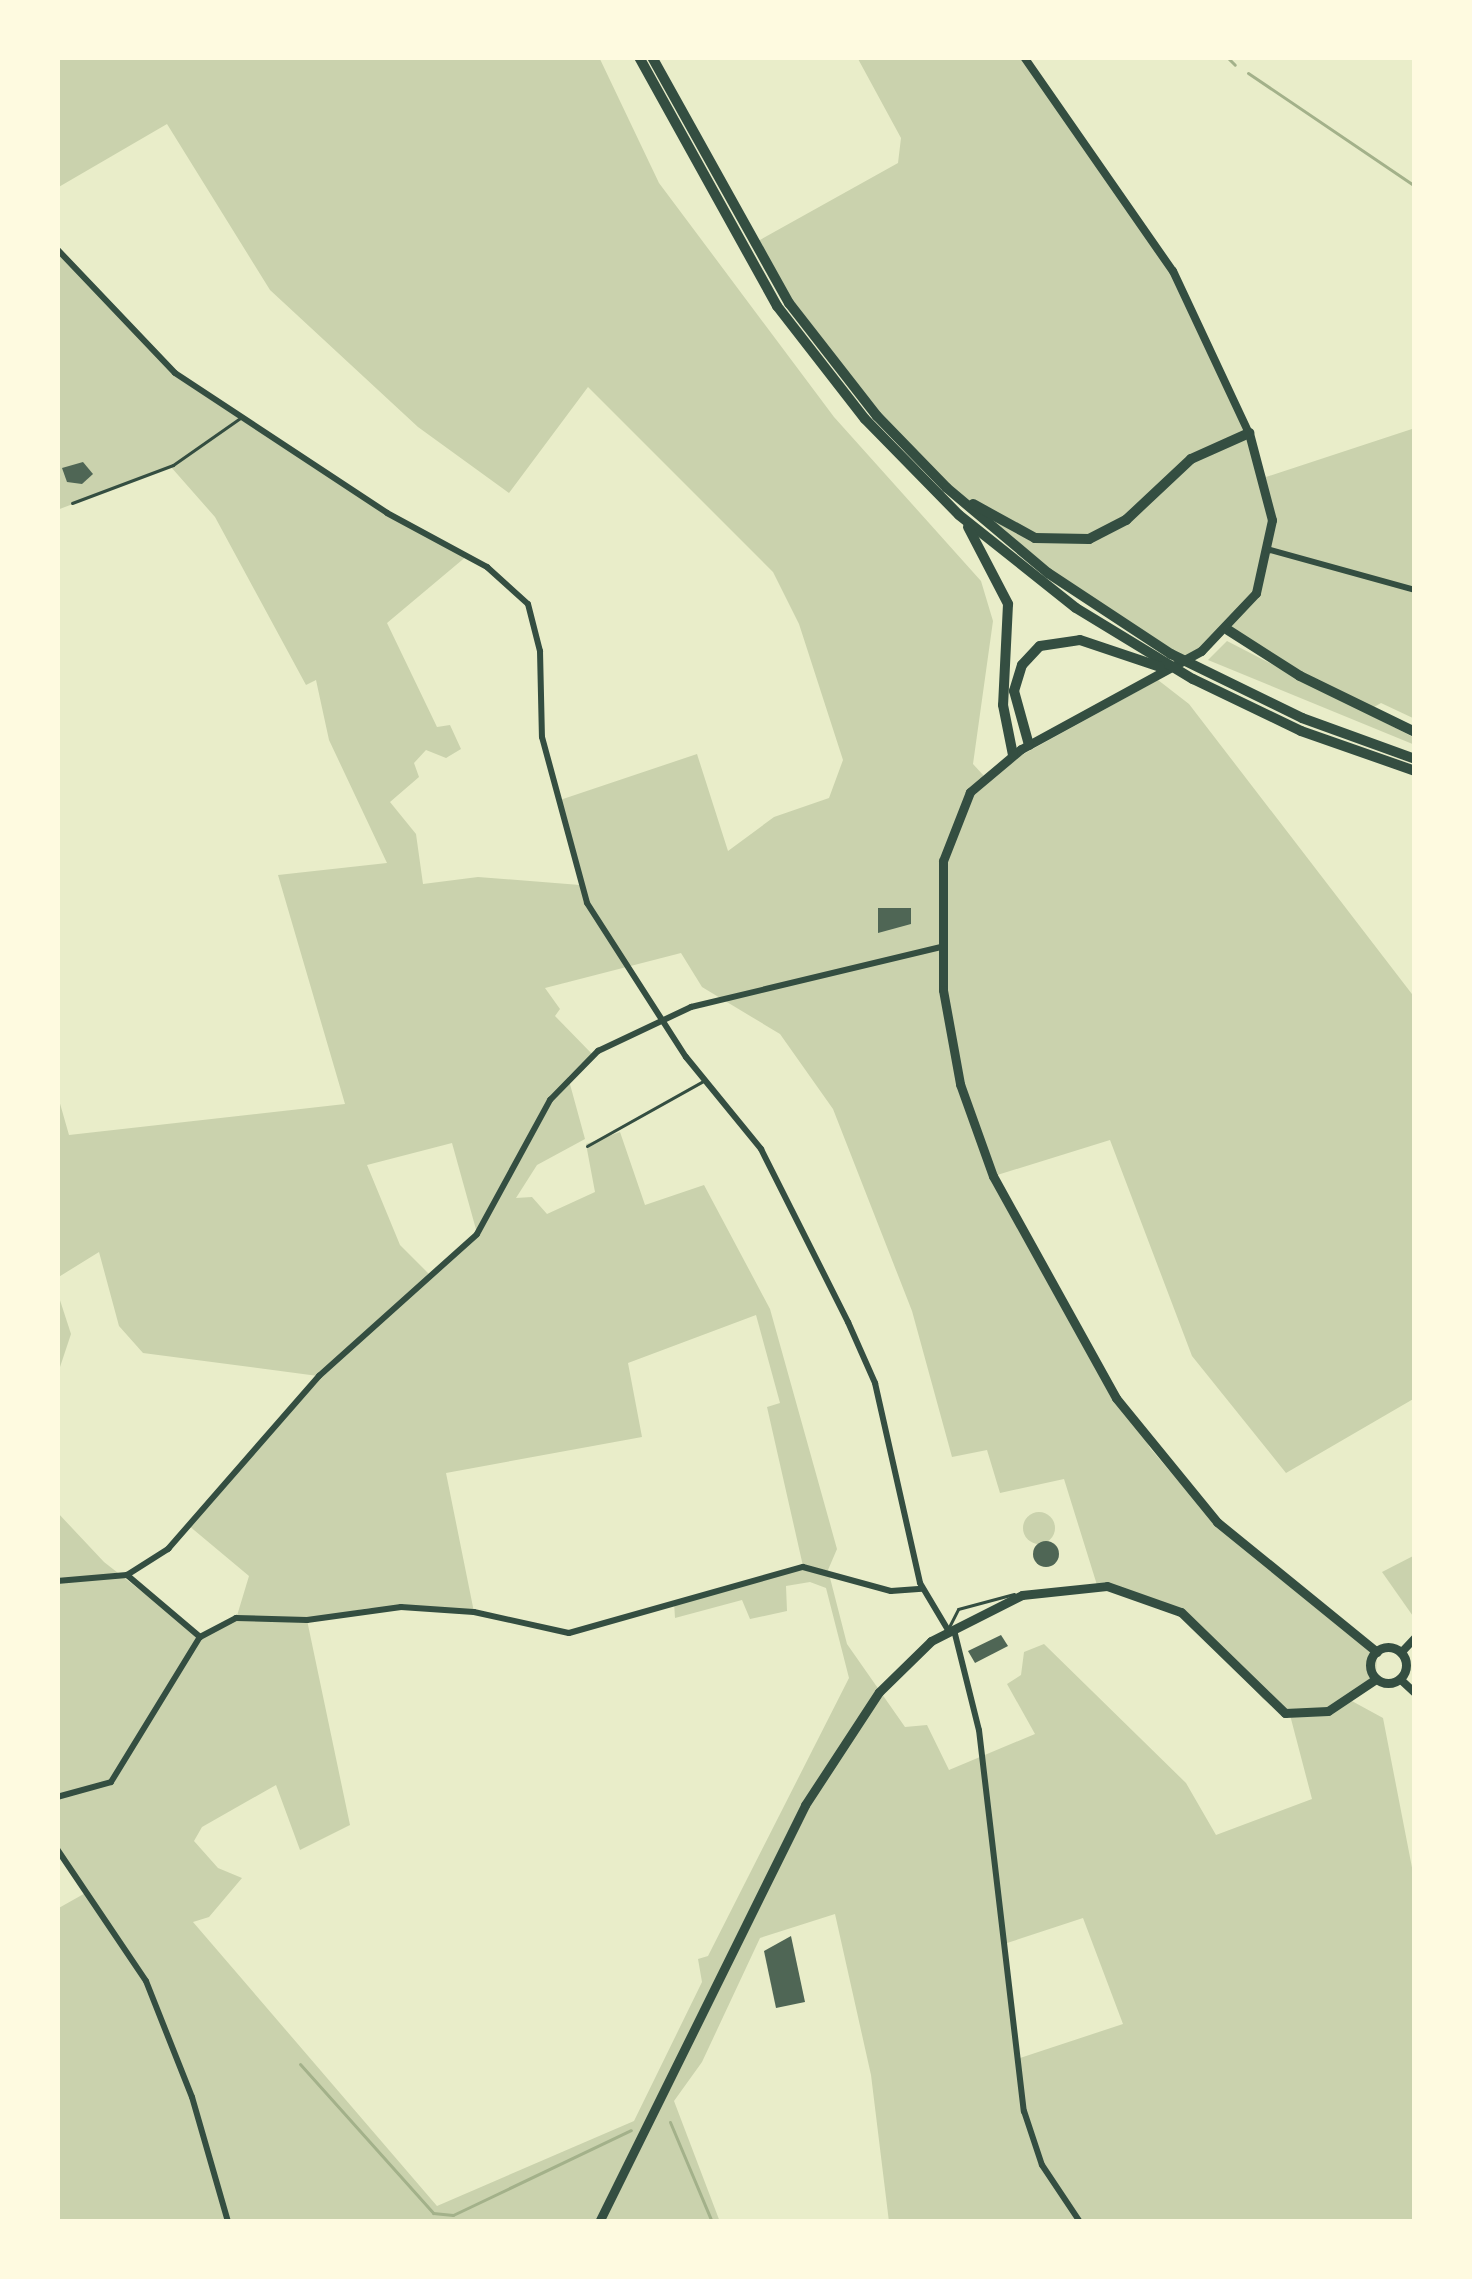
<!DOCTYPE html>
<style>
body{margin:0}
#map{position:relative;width:1472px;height:2279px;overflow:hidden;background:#e9edc9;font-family:Mulish,sans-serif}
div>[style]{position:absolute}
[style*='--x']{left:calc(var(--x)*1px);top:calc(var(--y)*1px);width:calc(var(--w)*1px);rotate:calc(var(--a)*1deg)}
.green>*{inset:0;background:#cad2ad}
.round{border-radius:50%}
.stream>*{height:3px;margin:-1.5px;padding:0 1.5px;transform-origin:1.5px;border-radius:1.5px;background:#a3b18a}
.building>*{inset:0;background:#4f6655}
.service>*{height:3px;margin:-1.5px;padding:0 1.5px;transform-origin:1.5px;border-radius:1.5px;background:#344e41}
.minor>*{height:6px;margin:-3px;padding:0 3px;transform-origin:3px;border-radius:3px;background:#344e41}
.tertiary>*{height:8px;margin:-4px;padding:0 4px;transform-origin:4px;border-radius:4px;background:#344e41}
.secondary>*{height:9px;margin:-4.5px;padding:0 4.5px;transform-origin:4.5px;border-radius:4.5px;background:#344e41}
.secondary>.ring{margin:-4.5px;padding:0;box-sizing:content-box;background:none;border:9px solid #344e41;border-radius:50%}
.trunk>*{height:10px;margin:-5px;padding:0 5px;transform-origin:5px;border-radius:5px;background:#344e41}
span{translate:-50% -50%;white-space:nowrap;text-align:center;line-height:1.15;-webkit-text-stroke:10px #fefae0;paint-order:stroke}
.frame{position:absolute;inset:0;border:60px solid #fefae0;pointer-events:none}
</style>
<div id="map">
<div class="green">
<i style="clip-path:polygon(evenodd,57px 57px,599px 57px,659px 183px,834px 417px,981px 581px,993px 621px,973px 764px,984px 776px,1158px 680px,1189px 704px,1415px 998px,1415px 1398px,1286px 1473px,1192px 1356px,1110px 1140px,994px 1176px,1150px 1448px,1185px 1489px,1377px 1652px,1376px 1679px,1350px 1700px,1383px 1718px,1415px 1883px,1415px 2222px,889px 2222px,871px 2075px,835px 1914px,760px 1938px,702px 2062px,674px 2101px,720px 2222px,57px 2222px,57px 1909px,89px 1891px,57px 1849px,57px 1512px,104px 1562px,200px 1637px,236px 1619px,249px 1576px,188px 1525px,318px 1376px,143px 1353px,119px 1326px,99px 1252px,57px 1278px,57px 1093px,69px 1135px,345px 1104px,278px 875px,387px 863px,329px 740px,316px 680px,306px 685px,215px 517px,171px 467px,57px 510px,57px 249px,175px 373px,365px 498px,468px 555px,387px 623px,437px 727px,450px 725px,461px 749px,446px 758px,426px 750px,414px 763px,419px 777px,390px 802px,416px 834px,423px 884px,478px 877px,580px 885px,557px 801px,697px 754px,728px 851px,774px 817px,829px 798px,843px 760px,799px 624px,773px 572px,588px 387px,509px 493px,418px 427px,270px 290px,167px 124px,57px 188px,57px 57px,681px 953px,702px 987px,780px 1034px,833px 1109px,912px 1311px,952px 1457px,987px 1450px,1000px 1493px,1064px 1479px,1097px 1585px,1162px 1601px,1199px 1628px,1263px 1699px,1290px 1715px,1312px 1799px,1216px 1835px,1186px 1783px,1044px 1644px,1024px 1652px,1021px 1675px,1007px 1684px,1035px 1734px,949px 1770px,927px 1725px,905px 1727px,847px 1644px,828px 1570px,837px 1549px,770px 1309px,704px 1185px,645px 1205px,620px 1132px,586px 1144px,595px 1192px,547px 1214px,532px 1197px,516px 1198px,537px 1165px,585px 1139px,568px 1077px,593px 1055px,555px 1016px,560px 1009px,545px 988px,681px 953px,57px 57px,452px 1143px,477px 1233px,430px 1275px,400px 1245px,367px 1165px,452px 1143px,57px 57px,756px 1315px,780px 1403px,767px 1407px,803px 1566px,674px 1602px,675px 1618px,742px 1600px,750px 1619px,787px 1611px,786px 1586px,810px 1582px,826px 1588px,849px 1678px,708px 1956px,698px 1959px,702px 1982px,634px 2121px,437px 2206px,193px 1922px,209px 1917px,242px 1878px,218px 1868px,194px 1841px,202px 1827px,276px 1785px,300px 1850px,350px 1825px,307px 1620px,369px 1608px,474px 1612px,446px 1473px,642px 1437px,628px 1363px,756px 1315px,57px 57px,1083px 1918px,1123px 2024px,1017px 2059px,1004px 1944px,1083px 1918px)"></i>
<i style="clip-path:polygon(857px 57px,1024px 57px,1188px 297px,1266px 477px,1415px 428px,1415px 719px,1381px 703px,1367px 711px,1228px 630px,1185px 662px,1025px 555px,899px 439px,751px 245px,898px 163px,901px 138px)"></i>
<i style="clip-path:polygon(1227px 641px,1415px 738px,1415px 745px,1208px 660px)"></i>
<i style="clip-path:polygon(57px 1291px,71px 1334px,57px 1376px)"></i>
<i class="round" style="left:1023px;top:1512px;width:32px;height:32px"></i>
<i style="clip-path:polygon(1415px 1555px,1415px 1619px,1382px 1572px)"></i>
</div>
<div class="stream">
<i style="--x:1227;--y:57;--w:11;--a:45"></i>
<i style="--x:1248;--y:73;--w:202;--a:34.1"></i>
<i style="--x:300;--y:2064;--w:200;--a:48.2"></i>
<i style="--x:433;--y:2213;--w:20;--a:6"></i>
<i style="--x:453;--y:2215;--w:197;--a:-25.5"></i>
<i style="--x:670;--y:2122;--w:108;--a:67.2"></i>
</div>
<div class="building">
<i style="clip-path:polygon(83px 462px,93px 474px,82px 484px,67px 482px,62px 468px)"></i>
<i style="clip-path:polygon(878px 908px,911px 908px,911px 924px,878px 933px)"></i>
<i class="round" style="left:1033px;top:1541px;width:26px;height:26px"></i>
<i style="clip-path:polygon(1001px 1635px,1008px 1646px,975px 1663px,968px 1651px)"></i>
<i style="clip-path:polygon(791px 1936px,805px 2002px,776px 2008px,764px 1951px)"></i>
</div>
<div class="service">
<i style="--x:72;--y:503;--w:108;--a:-20.6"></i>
<i style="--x:173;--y:465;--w:82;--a:-35"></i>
<i style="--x:587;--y:1146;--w:135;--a:-29.2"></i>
<i style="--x:949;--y:1627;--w:20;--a:-63"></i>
<i style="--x:958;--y:1609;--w:58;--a:-15"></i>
</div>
<div class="minor">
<i style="--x:57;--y:249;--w:171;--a:46.4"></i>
<i style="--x:175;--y:373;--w:254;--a:33.4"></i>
<i style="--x:387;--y:513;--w:114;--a:28.4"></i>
<i style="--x:487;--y:567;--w:55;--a:42.1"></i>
<i style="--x:528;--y:604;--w:49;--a:75.7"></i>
<i style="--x:540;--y:651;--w:86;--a:88.7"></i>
<i style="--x:542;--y:737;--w:172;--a:74.8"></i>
<i style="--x:587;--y:903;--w:183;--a:57.3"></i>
<i style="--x:686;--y:1057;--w:119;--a:50.8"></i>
<i style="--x:761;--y:1149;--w:194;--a:63.3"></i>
<i style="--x:848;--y:1322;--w:67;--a:66.1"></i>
<i style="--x:875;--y:1383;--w:205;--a:77.3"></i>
<i style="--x:920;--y:1583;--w:55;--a:59.2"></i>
<i style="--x:1270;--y:550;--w:150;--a:15.4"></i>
<i style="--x:127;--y:1575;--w:96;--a:40.3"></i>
<i style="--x:57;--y:1581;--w:70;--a:-4.9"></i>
<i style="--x:127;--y:1575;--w:49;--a:-32.4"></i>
<i style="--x:168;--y:1549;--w:230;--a:-48.9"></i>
<i style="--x:319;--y:1376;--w:212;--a:-41.9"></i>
<i style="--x:477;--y:1234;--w:153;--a:-61.4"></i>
<i style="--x:550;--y:1100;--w:69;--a:-45.6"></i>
<i style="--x:598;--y:1051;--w:103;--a:-25.3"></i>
<i style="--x:691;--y:1007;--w:256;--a:-13.5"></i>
<i style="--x:954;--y:1630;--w:103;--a:76"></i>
<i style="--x:979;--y:1730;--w:384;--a:83.3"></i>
<i style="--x:1024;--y:2111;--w:57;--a:71.6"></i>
<i style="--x:1042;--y:2165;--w:69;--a:56.3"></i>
<i style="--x:57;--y:1797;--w:56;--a:-15.5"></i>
<i style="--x:111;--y:1782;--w:170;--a:-58.5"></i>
<i style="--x:200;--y:1637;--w:41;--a:-27.8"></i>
<i style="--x:236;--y:1618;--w:71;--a:1.6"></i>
<i style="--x:307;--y:1620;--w:95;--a:-7.9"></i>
<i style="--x:401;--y:1607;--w:73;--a:3.9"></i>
<i style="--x:474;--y:1612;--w:97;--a:12.5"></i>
<i style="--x:569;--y:1633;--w:243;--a:-15.8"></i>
<i style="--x:803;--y:1567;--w:91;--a:15.3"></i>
<i style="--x:891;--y:1591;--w:31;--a:-4"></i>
<i style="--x:57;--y:1849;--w:159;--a:56"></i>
<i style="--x:146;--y:1981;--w:125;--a:68.4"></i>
<i style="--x:192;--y:2097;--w:130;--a:73.9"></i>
</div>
<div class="tertiary">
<i style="--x:1024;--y:57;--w:261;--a:55.2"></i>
<i style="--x:1173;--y:271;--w:179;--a:64.9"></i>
<i style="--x:1401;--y:1653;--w:21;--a:-47"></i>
<i style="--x:1400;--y:1679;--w:21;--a:43"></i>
</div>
<div class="secondary">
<i style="--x:1249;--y:433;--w:90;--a:75.2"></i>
<i style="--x:1272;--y:520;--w:75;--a:102.4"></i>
<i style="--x:1256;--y:593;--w:80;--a:133.5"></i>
<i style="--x:1201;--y:651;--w:205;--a:151.4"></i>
<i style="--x:1021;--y:749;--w:67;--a:139.9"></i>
<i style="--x:970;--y:792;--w:74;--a:111.4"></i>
<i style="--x:943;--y:861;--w:129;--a:90"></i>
<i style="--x:943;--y:990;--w:96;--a:79.7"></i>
<i style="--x:960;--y:1084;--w:98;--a:70.3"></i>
<i style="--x:993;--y:1176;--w:254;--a:61"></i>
<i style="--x:1116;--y:1398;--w:160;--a:50.8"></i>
<i style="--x:1217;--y:1522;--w:206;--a:39.1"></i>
<i class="ring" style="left:1370px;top:1647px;width:27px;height:27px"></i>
<i style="--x:599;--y:2222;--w:465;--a:-63.7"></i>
<i style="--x:805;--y:1805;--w:135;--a:-56.8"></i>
<i style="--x:879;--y:1692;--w:73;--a:-44.4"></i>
<i style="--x:931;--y:1641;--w:102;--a:-26.8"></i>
<i style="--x:1022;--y:1595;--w:85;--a:-6"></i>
<i style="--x:1107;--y:1586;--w:78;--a:19.4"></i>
<i style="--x:1181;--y:1612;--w:145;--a:44.2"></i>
<i style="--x:1285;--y:1713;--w:43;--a:-2.7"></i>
<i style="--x:1328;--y:1711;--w:58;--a:-33.7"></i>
</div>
<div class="trunk">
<i style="--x:639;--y:57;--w:285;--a:61"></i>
<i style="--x:777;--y:306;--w:143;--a:52.1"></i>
<i style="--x:865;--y:419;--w:134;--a:45.6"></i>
<i style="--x:959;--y:515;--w:149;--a:38.5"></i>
<i style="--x:1076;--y:608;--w:137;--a:31.3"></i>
<i style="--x:1193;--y:679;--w:120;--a:25.7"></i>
<i style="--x:1301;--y:731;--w:121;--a:19.3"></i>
<i style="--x:652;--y:57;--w:282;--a:60.9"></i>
<i style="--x:789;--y:303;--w:143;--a:52.1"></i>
<i style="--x:877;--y:416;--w:100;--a:45.8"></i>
<i style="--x:947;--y:488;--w:132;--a:40.1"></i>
<i style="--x:1048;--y:573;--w:147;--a:33.4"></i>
<i style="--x:1171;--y:654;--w:146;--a:26"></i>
<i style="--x:1302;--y:718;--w:120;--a:19.9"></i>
<i style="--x:973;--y:504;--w:71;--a:28.7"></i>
<i style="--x:1035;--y:538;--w:54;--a:1.1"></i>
<i style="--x:1089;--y:539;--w:42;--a:-27.2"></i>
<i style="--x:1126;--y:520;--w:89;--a:-43.2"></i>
<i style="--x:1191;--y:459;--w:64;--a:-24.1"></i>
<i style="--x:968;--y:527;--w:87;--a:62.5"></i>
<i style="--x:1008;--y:604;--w:101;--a:92.8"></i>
<i style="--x:1003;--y:705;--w:51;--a:78.7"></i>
<i style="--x:1228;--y:630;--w:85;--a:32.6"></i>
<i style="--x:1300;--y:676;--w:128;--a:26"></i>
<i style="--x:1029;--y:745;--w:56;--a:-105.5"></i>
<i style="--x:1014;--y:691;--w:27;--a:-73"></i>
<i style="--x:1022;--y:665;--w:26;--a:-47"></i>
<i style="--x:1040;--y:646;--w:40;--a:-8.5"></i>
<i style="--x:1080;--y:640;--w:84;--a:18.6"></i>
</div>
<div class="frame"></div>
</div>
